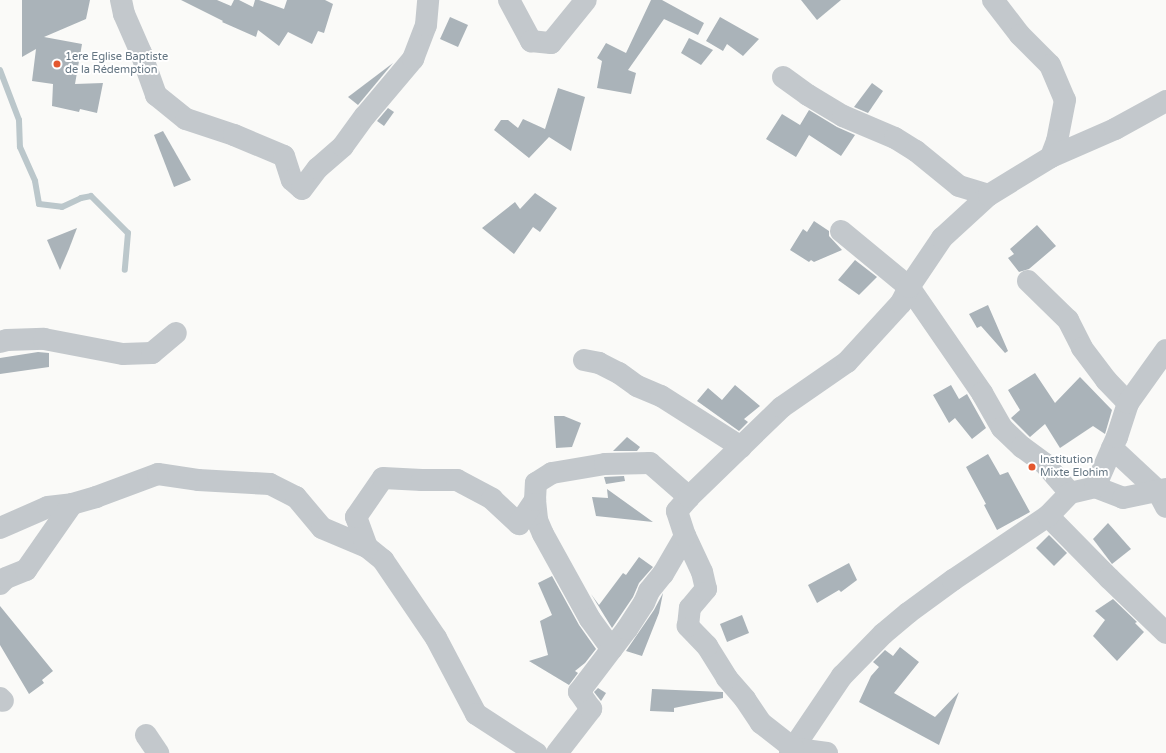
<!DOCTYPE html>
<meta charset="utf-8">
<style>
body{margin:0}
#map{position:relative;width:1166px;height:753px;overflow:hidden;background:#fafaf8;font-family:"Varela Round",sans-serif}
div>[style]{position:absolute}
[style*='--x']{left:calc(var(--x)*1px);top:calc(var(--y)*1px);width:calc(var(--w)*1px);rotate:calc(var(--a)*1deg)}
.stream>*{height:6px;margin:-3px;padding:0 3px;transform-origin:3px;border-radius:3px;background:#bbc7cb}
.building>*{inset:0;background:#aab3b9}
.street>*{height:22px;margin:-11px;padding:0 11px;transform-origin:11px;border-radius:11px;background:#c3c8cc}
.dots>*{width:11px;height:11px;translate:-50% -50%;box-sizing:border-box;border:2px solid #fff;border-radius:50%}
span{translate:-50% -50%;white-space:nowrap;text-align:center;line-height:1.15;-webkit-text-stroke:4px #fff;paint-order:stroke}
.poi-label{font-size:11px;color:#657683}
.left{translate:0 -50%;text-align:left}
</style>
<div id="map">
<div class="stream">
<i style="--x:0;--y:70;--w:53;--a:69.2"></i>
<i style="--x:19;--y:120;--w:27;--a:88"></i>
<i style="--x:20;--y:147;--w:37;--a:66"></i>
<i style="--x:35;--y:181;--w:23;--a:80"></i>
<i style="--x:39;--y:204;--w:23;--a:7"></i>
<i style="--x:62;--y:207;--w:21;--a:-25"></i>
<i style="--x:81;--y:198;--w:10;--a:-11"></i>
<i style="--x:91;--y:196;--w:52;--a:45"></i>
<i style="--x:128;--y:233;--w:37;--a:95"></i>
</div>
<div class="building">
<i style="clip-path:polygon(22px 0,90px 0,86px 19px,44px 37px,82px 44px,75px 84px,103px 83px,97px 113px,80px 109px,79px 112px,52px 106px,53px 84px,32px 81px,36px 49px,22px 57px)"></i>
<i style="clip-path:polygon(181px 0,217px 0,231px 6px,234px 0,239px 0,253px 7px,255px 0,259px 0,284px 9px,287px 0,325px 0,333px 4px,324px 33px,318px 31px,312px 44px,288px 32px,279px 46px,258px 30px,256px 37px,222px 22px,223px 21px)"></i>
<i style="clip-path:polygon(651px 0,662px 0,704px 23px,698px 35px,664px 19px,628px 70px,636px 73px,631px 94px,597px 88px,602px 61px,597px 58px,606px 43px,626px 53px)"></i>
<i style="clip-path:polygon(801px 0,841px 0,817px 20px)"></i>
<i style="clip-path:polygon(450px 17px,468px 25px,458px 47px,440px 39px)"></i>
<i style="clip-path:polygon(720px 17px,759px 39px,743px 56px,727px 44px,723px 51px,706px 41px)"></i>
<i style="clip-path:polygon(689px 38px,713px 50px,701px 65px,681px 53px)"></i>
<i style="clip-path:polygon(393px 63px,358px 105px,348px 97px)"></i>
<i style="clip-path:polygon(872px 83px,883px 91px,868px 113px,854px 107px)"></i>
<i style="clip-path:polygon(558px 88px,585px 97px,571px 151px,549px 137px,529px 158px,494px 130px,501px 120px,508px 120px,518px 128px,523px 119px,545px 129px)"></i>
<i style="clip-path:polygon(388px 108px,394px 112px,384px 126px,377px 121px)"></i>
<i style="clip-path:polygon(809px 110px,837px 127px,855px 135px,841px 156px,809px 135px,796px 157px,766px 139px,782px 114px,800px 125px)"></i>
<i style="clip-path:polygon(163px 131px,191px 180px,174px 187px,154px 135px)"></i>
<i style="clip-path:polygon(535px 193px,557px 208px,540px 232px,533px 227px,514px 254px,482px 228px,515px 202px,520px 209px)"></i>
<i style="clip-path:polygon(814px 221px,829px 231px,829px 236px,842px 250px,814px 262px,811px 260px,809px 262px,790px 250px,803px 229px,807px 232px)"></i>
<i style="clip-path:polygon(1037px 225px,1056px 246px,1029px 269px,1019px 272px,1008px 258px,1014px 254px,1010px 249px)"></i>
<i style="clip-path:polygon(77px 228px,69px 249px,60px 270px,47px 240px)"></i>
<i style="clip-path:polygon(855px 260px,877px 277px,859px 295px,838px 280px)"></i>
<i style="clip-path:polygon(988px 305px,1008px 351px,1005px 353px,981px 326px,977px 328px,969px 314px)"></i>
<i style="clip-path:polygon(38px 352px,49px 353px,49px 367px,0 374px,0 358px)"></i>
<i style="clip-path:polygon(1035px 373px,1055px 403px,1080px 377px,1112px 410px,1105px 434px,1093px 426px,1060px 448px,1045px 424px,1030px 437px,1011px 418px,1020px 410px,1008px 390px)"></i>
<i style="clip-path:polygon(735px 385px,760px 406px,744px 419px,748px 422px,739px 431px,697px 401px,708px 388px,722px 400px)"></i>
<i style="clip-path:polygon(951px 385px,959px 399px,967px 394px,986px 428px,972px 439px,955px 418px,949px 423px,933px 395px)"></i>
<i style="clip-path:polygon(554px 416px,564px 416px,581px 423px,572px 447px,556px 448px)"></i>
<i style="clip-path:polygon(627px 437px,640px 447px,637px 451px,613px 451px)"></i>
<i style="clip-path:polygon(988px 454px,1000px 475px,1008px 472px,1030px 512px,997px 530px,984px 505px,986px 504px,966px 467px)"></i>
<i style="clip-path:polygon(624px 476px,625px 481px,606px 484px,604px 477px)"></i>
<i style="clip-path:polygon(607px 489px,653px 522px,596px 516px,592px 497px,608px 498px)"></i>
<i style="clip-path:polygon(1108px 523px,1131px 549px,1112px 564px,1093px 539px)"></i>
<i style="clip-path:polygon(1049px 535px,1067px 553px,1054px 566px,1036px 548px)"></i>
<i style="clip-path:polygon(639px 557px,653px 567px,639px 583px,633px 597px,612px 628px,591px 594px,599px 605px,623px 573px,626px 575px)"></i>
<i style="clip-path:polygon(849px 563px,857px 580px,841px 592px,839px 590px,817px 603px,808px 585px)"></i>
<i style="clip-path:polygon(552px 576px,579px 625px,596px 649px,585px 663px,575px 671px,578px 673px,569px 685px,529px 661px,548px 655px,540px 621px,552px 615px,538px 583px)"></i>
<i style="clip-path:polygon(663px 593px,659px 613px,642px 656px,626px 651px,654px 610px)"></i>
<i style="clip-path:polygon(1113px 599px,1137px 622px,1135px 623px,1144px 632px,1117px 661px,1093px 636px,1105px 620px,1095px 611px)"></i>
<i style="clip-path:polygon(0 606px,53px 671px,42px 680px,44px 683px,29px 694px,0 645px)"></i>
<i style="clip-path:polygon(742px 615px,749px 633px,727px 642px,720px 624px)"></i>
<i style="clip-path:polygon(900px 647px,919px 662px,894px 693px,935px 717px,959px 692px,939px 745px,859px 702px,871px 676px,879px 667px,873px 662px,885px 650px,893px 656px)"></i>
<i style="clip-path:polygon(598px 688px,606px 693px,601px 701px,594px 692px)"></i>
<i style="clip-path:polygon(652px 689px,723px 692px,723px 698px,674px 708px,674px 712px,650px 711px)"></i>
</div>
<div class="street">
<i style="--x:121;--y:0;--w:14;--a:78"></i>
<i style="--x:124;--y:14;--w:43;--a:66.4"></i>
<i style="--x:141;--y:53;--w:45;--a:70.3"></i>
<i style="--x:156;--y:95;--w:38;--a:39"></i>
<i style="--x:186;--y:119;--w:51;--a:18.4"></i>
<i style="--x:234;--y:135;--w:54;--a:22.8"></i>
<i style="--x:284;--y:156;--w:25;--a:72"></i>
<i style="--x:292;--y:180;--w:13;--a:42"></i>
<i style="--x:302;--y:189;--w:26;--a:-53"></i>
<i style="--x:318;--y:168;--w:33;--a:-41"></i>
<i style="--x:343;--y:146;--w:37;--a:-54"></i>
<i style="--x:365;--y:116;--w:75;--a:-49.9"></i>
<i style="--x:413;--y:59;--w:36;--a:-69"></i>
<i style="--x:426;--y:25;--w:25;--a:-85"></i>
<i style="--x:509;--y:0;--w:47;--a:61.8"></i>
<i style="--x:531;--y:41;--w:20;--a:6"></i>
<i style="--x:551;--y:43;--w:55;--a:-50.9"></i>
<i style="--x:993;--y:0;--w:44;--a:52.4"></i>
<i style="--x:1020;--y:35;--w:42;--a:45"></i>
<i style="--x:1050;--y:65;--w:38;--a:67"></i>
<i style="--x:1065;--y:100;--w:42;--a:101"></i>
<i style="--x:1057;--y:141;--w:17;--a:111"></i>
<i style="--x:783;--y:77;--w:31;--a:36"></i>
<i style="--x:808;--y:95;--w:41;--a:31"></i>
<i style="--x:843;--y:116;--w:56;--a:22.9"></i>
<i style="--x:895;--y:138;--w:25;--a:32"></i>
<i style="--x:916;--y:151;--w:55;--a:39.1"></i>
<i style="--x:959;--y:186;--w:31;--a:17"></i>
<i style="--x:841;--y:231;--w:88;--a:39.5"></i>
<i style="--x:909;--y:287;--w:129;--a:55.4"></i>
<i style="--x:982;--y:393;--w:40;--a:60.3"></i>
<i style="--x:1002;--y:428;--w:28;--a:44"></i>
<i style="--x:1022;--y:447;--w:29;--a:36"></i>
<i style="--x:1045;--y:464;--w:38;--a:49"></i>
<i style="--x:1028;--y:281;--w:56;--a:44.3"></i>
<i style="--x:1068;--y:320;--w:31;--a:63"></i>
<i style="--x:1082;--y:348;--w:40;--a:53"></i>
<i style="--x:1106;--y:380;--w:32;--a:46"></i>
<i style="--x:0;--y:342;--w:7;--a:-16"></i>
<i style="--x:7;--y:340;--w:37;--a:-2"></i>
<i style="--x:44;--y:339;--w:80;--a:10.8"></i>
<i style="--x:123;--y:354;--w:29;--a:-2"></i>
<i style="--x:152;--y:353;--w:31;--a:-40"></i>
<i style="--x:584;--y:360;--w:15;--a:11"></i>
<i style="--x:599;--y:363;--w:22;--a:27"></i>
<i style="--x:619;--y:373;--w:22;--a:36"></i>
<i style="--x:637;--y:386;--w:26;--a:23"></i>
<i style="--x:661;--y:396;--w:95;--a:32.5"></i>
<i style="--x:1112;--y:448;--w:62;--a:43"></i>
<i style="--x:1157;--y:490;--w:19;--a:62"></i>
<i style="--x:1095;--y:487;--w:30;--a:21"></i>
<i style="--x:1123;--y:498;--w:44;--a:-11.8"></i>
<i style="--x:535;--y:500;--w:20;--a:84"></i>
<i style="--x:537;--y:520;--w:15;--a:67"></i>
<i style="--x:543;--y:534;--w:97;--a:61.1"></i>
<i style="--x:590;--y:619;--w:37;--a:54"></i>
<i style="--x:1048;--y:516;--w:87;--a:45.5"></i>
<i style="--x:1109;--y:578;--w:79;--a:44"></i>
<i style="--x:0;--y:528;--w:52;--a:-23.6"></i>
<i style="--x:48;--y:507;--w:24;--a:-7"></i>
<i style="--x:72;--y:504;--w:25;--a:-16"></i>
<i style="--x:96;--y:497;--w:66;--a:-20.4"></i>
<i style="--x:158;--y:474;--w:40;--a:8.5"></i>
<i style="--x:198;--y:480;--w:72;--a:3.2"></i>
<i style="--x:270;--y:484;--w:29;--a:27"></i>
<i style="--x:296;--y:497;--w:40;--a:50"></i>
<i style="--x:322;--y:528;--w:49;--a:22.9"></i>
<i style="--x:367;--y:547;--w:21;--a:39"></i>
<i style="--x:383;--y:560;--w:94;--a:55.8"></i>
<i style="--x:436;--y:638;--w:86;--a:62.2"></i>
<i style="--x:476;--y:714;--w:72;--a:33"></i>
<i style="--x:367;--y:547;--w:32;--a:-110"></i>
<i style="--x:356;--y:517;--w:47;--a:-55.3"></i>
<i style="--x:383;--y:478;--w:39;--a:3"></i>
<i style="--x:422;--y:480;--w:35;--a:0"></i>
<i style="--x:457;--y:480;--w:40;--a:28"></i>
<i style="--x:492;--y:499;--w:37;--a:43"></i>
<i style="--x:519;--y:524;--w:29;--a:-56"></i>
<i style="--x:535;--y:500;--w:17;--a:-87"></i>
<i style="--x:536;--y:483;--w:19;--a:-32"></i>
<i style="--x:552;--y:473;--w:54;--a:-9.6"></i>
<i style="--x:605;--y:464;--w:45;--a:-1.3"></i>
<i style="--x:650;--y:463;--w:52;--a:41.1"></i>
<i style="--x:0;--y:584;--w:8;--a:-45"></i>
<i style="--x:6;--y:578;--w:22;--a:-22"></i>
<i style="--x:26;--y:570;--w:80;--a:-55.1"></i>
<i style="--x:0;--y:698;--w:4;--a:45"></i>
<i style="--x:146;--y:735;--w:22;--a:56"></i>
<i style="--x:557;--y:753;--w:56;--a:-52.3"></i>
<i style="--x:591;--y:709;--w:21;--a:-125"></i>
<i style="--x:579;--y:692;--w:79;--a:-52.7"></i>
<i style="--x:627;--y:629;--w:31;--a:-57"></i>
<i style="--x:644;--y:603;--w:13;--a:-67"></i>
<i style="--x:649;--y:591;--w:22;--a:-51"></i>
<i style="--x:663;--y:574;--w:44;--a:-59.9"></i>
<i style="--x:790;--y:753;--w:93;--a:-56"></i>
<i style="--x:842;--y:676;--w:59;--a:-45.7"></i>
<i style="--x:883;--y:634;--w:33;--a:-40"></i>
<i style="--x:908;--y:613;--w:56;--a:-36.3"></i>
<i style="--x:953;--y:580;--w:115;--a:-34"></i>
<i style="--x:1048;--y:516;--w:32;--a:-46"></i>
<i style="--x:1070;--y:493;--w:26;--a:-13"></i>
<i style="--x:1095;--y:487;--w:55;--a:-66.3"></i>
<i style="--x:1117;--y:437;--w:36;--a:-72"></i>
<i style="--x:1128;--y:403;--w:65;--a:-54.4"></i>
<i style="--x:827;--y:753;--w:34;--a:-172"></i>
<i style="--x:793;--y:748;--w:41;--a:-142"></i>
<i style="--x:761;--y:723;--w:29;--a:-124"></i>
<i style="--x:745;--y:699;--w:28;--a:-131"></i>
<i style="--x:727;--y:678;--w:38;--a:-122"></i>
<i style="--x:707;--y:646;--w:28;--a:-134"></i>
<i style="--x:688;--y:626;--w:18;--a:-84"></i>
<i style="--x:690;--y:608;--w:25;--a:-50"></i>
<i style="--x:706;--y:589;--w:17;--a:-103"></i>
<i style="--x:702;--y:572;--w:40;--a:-115"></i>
<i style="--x:685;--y:536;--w:26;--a:-108"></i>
<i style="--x:677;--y:511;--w:18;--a:-49"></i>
<i style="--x:689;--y:497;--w:129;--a:-44.1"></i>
<i style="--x:782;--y:407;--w:79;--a:-34.7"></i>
<i style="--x:847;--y:362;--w:80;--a:-47.5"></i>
<i style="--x:901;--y:303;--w:18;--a:-63"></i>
<i style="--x:909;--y:287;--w:59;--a:-56"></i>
<i style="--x:942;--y:238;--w:64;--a:-42.5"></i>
<i style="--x:989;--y:195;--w:73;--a:-31.5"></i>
<i style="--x:1051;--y:157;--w:70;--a:-23.6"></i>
<i style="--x:1115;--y:129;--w:58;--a:-28.8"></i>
</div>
<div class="dots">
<i style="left:57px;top:64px;background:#e4572e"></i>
<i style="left:1032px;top:467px;background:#e4572e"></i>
</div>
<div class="poi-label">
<span class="left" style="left:65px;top:64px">1ere Eglise Baptiste<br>de la Rédemption</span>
<span class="left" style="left:1040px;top:467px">Institution<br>Mixte Elohim</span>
</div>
</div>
